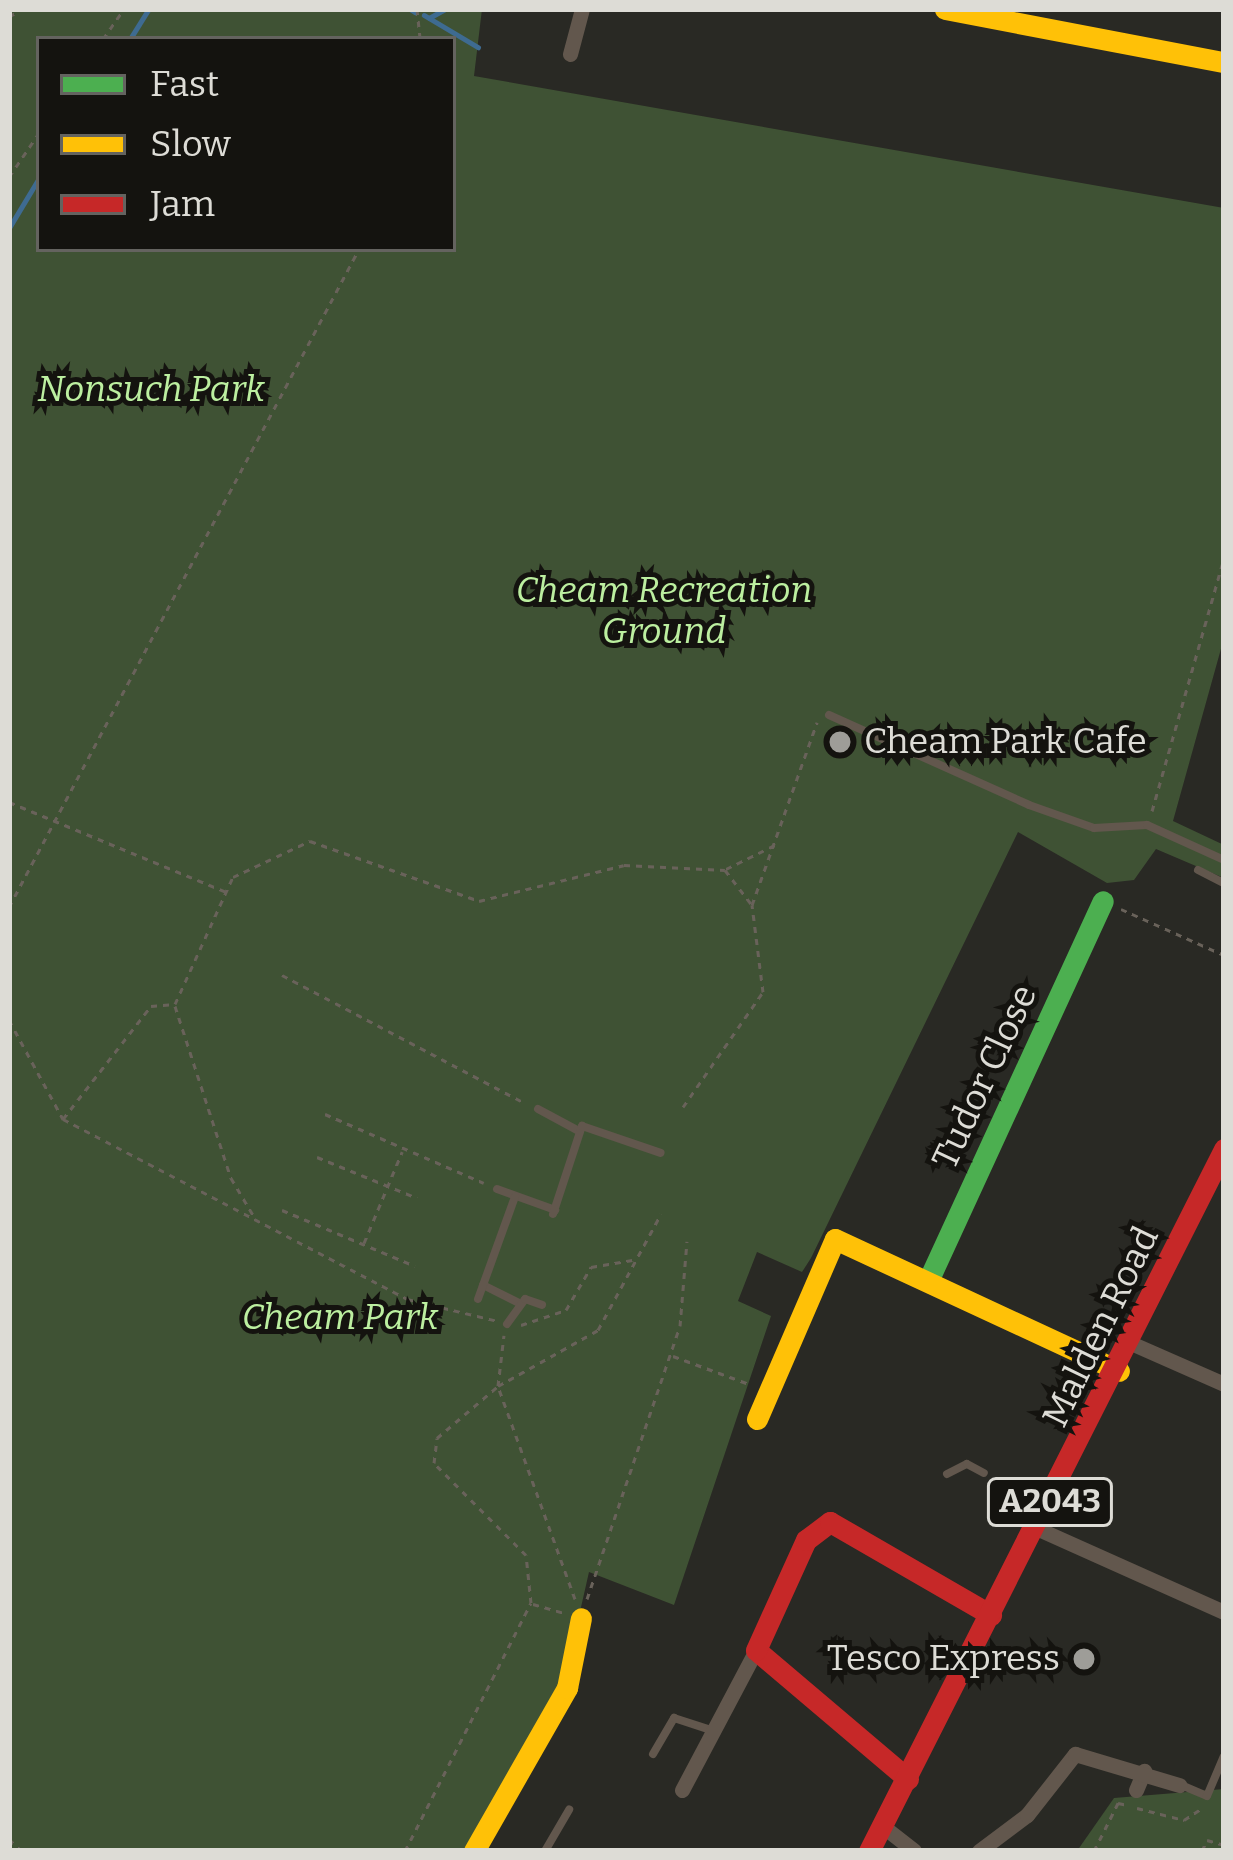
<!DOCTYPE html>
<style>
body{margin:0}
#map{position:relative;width:1233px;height:1860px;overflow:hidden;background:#292924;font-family:Bitter,serif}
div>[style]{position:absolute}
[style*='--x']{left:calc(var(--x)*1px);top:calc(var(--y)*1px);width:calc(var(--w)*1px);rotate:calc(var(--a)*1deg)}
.green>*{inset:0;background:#3f5234}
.stream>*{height:4.5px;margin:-2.25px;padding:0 2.25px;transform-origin:2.25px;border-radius:2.25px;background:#3e6b91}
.path>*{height:3px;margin-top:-1.5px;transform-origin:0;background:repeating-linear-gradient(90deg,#69625a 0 6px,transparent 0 12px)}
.lane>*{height:8px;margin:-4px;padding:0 4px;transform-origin:4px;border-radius:4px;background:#62574d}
.street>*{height:15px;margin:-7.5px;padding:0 7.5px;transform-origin:7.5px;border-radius:7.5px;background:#62574d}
.fast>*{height:21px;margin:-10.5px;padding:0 10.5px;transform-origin:10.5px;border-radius:10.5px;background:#4caf50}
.slow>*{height:21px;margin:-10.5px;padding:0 10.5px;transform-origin:10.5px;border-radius:10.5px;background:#ffc107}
.jam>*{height:21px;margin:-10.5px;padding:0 10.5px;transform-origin:10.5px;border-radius:10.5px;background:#c62828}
.dots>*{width:33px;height:33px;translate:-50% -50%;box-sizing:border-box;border:6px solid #14130f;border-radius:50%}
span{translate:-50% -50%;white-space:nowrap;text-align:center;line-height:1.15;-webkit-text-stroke:10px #14130f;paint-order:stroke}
.shield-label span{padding:3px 9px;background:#14130f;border:3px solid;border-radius:9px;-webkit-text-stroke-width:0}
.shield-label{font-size:33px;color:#dddcd6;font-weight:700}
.park-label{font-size:36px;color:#bcefa0;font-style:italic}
.poi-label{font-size:36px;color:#dddcd6}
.left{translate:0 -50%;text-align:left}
.right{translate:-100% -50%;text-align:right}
.street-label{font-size:36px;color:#dddcd6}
.frame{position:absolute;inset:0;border:12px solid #dddcd6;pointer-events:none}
.legend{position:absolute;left:36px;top:36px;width:420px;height:216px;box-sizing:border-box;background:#14130f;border:3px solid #64635f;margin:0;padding:15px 21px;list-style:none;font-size:36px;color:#dddcd6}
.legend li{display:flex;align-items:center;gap:24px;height:60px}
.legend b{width:60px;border:3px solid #64635f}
</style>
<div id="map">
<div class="green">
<i style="clip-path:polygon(evenodd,9px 9px,482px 9px,474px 76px,1224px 208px,1224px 638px,1173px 821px,1224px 845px,1224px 878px,1156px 849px,1134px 880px,1107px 883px,1018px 832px,811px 1258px,802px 1272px,757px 1252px,738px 1301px,771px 1316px,674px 1605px,589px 1572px,567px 1669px,464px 1851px,9px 1851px,9px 9px,39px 39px,453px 39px,453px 249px,39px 249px,39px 39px)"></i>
<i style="clip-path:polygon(1224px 1789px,1224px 1851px,1077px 1851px,1114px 1798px)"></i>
</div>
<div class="stream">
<i style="--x:410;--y:9;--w:6;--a:31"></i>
<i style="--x:424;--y:15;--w:63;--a:30.7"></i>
<i style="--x:429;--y:18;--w:18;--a:-29"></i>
<i style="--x:130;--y:39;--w:36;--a:-58"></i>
<i style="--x:9;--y:228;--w:58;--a:-59"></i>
</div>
<div class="path">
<i style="--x:417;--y:9;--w:30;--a:84"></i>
<i style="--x:9;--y:17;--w:14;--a:-34"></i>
<i style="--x:103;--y:39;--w:37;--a:-55"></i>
<i style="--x:9;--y:177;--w:53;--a:-55.7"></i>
<i style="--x:9;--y:802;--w:235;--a:22.5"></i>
<i style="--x:1152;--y:811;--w:262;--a:-74.1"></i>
<i style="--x:726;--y:869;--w:57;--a:-26.1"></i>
<i style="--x:9;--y:907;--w:745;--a:-61.99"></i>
<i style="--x:1121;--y:909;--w:113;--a:24.1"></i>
<i style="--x:282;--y:975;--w:275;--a:27.8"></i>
<i style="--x:175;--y:1006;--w:181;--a:72"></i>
<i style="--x:231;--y:1178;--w:49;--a:59.2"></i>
<i style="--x:9;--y:1020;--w:113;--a:61.4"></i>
<i style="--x:63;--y:1119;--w:388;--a:27.6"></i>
<i style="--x:407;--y:1299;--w:94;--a:13.6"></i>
<i style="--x:683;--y:1107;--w:140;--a:-55.2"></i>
<i style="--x:763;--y:992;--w:88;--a:-97.2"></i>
<i style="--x:752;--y:905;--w:194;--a:-70.4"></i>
<i style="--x:325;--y:1114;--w:173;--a:23.5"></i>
<i style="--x:63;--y:1119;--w:143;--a:-52.1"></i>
<i style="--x:151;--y:1006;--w:24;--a:-5"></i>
<i style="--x:175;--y:1004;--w:140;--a:-65.5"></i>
<i style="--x:233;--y:877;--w:85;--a:-25.1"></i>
<i style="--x:310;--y:841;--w:179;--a:19.5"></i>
<i style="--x:479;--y:901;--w:149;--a:-13.9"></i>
<i style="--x:624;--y:865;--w:101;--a:2.8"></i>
<i style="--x:725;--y:870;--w:44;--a:52.4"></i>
<i style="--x:317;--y:1157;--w:108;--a:22.3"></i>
<i style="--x:282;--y:1210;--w:144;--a:22.8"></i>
<i style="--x:364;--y:1243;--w:99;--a:-67.3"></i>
<i style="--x:521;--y:1325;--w:47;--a:-18.4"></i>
<i style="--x:566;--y:1310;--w:50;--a:-59.8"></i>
<i style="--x:591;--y:1267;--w:42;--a:-9.7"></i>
<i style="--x:673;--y:1356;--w:81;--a:20.2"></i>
<i style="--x:575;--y:1599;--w:226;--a:-109.9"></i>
<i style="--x:498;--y:1386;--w:115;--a:-29.2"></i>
<i style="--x:598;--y:1330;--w:132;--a:-61.5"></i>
<i style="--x:587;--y:1599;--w:288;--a:-71.2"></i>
<i style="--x:680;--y:1326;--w:85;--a:-85.3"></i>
<i style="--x:533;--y:1604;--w:32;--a:16"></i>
<i style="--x:1137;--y:1808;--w:49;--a:14.3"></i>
<i style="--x:1184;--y:1820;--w:20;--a:-33"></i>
<i style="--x:9;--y:1839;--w:18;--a:43"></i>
<i style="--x:405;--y:1851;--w:278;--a:-63.1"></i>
<i style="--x:531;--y:1603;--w:48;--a:-95.9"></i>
<i style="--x:526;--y:1555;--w:130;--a:-135"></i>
<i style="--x:434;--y:1463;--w:25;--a:-83"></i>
<i style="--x:437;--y:1438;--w:80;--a:-40.4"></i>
<i style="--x:498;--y:1386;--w:51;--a:-83.3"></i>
<i style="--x:1094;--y:1851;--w:54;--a:-63.4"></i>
<i style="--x:1118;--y:1803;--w:10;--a:11"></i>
<i style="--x:1202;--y:1851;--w:12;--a:-66"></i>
<i style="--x:1207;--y:1840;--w:18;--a:16"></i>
</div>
<div class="lane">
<i style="--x:829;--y:715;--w:219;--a:24.2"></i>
<i style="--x:1029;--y:805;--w:69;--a:19.5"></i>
<i style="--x:1094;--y:828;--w:53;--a:-3.2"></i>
<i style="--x:1147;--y:825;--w:85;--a:24.4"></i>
<i style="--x:1198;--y:870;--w:29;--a:27"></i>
<i style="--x:538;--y:1109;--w:44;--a:28.3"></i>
<i style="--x:497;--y:1189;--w:62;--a:19.9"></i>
<i style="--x:553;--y:1214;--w:93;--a:-71.8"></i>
<i style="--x:582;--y:1126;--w:83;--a:18.9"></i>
<i style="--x:483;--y:1285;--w:40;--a:26.6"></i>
<i style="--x:478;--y:1299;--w:109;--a:-70.1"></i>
<i style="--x:507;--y:1324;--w:31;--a:-54"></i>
<i style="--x:525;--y:1299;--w:18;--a:19"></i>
<i style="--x:947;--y:1474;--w:22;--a:-27"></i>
<i style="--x:967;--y:1464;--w:19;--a:28"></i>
<i style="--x:653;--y:1754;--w:42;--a:-59.7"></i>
<i style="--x:674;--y:1718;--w:40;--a:18"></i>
<i style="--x:1181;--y:1785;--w:28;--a:23"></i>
<i style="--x:1207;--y:1796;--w:43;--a:-67"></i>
<i style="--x:545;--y:1851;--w:48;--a:-59.7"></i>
</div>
<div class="street">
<i style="--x:570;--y:54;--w:47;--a:-75.1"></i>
<i style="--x:1133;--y:1344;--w:99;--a:23.7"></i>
<i style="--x:1036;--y:1528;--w:206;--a:24.1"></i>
<i style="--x:682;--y:1790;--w:158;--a:-62.1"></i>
<i style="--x:1136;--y:1790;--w:21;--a:-67"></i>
<i style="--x:885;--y:1828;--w:37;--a:38"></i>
<i style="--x:979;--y:1851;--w:60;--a:-36.9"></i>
<i style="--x:1027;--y:1815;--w:78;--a:-51.8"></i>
<i style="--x:1075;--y:1754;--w:109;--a:16.6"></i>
</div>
<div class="fast">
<i style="--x:928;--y:1281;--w:418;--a:-65.3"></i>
</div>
<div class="slow">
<i style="--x:945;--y:9;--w:284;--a:10.8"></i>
<i style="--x:757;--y:1419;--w:196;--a:-66.6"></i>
<i style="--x:835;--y:1239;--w:313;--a:24.9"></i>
<i style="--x:474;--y:1851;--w:188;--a:-60.3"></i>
<i style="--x:567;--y:1688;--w:71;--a:-78.7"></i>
</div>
<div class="jam">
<i style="--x:908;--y:1779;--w:199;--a:-139.7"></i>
<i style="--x:756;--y:1650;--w:121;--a:-65.6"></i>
<i style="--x:806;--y:1540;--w:30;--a:-37"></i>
<i style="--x:830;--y:1522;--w:186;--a:30"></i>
<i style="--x:869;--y:1851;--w:787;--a:-63.17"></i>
</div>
<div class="dots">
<i style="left:840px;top:742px;background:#9e9d98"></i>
<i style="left:1084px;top:1659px;background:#9e9d98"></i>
</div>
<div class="shield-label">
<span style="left:1050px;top:1502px">A2043</span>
</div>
<div class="park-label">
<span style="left:151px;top:390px">Nonsuch Park</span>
<span style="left:664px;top:611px">Cheam Recreation<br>Ground</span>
<span style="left:340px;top:1318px">Cheam Park</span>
</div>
<div class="poi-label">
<span class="left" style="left:864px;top:742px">Cheam Park Cafe</span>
<span class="right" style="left:1060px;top:1659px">Tesco Express</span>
</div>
<div class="street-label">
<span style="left:985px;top:1077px;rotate:-65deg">Tudor Close</span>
<span style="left:1101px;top:1327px;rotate:-64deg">Malden Road</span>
</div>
<div class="frame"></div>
<ul class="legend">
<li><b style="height:15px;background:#4caf50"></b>Fast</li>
<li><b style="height:15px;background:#ffc107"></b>Slow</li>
<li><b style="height:15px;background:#c62828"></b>Jam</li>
</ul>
</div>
